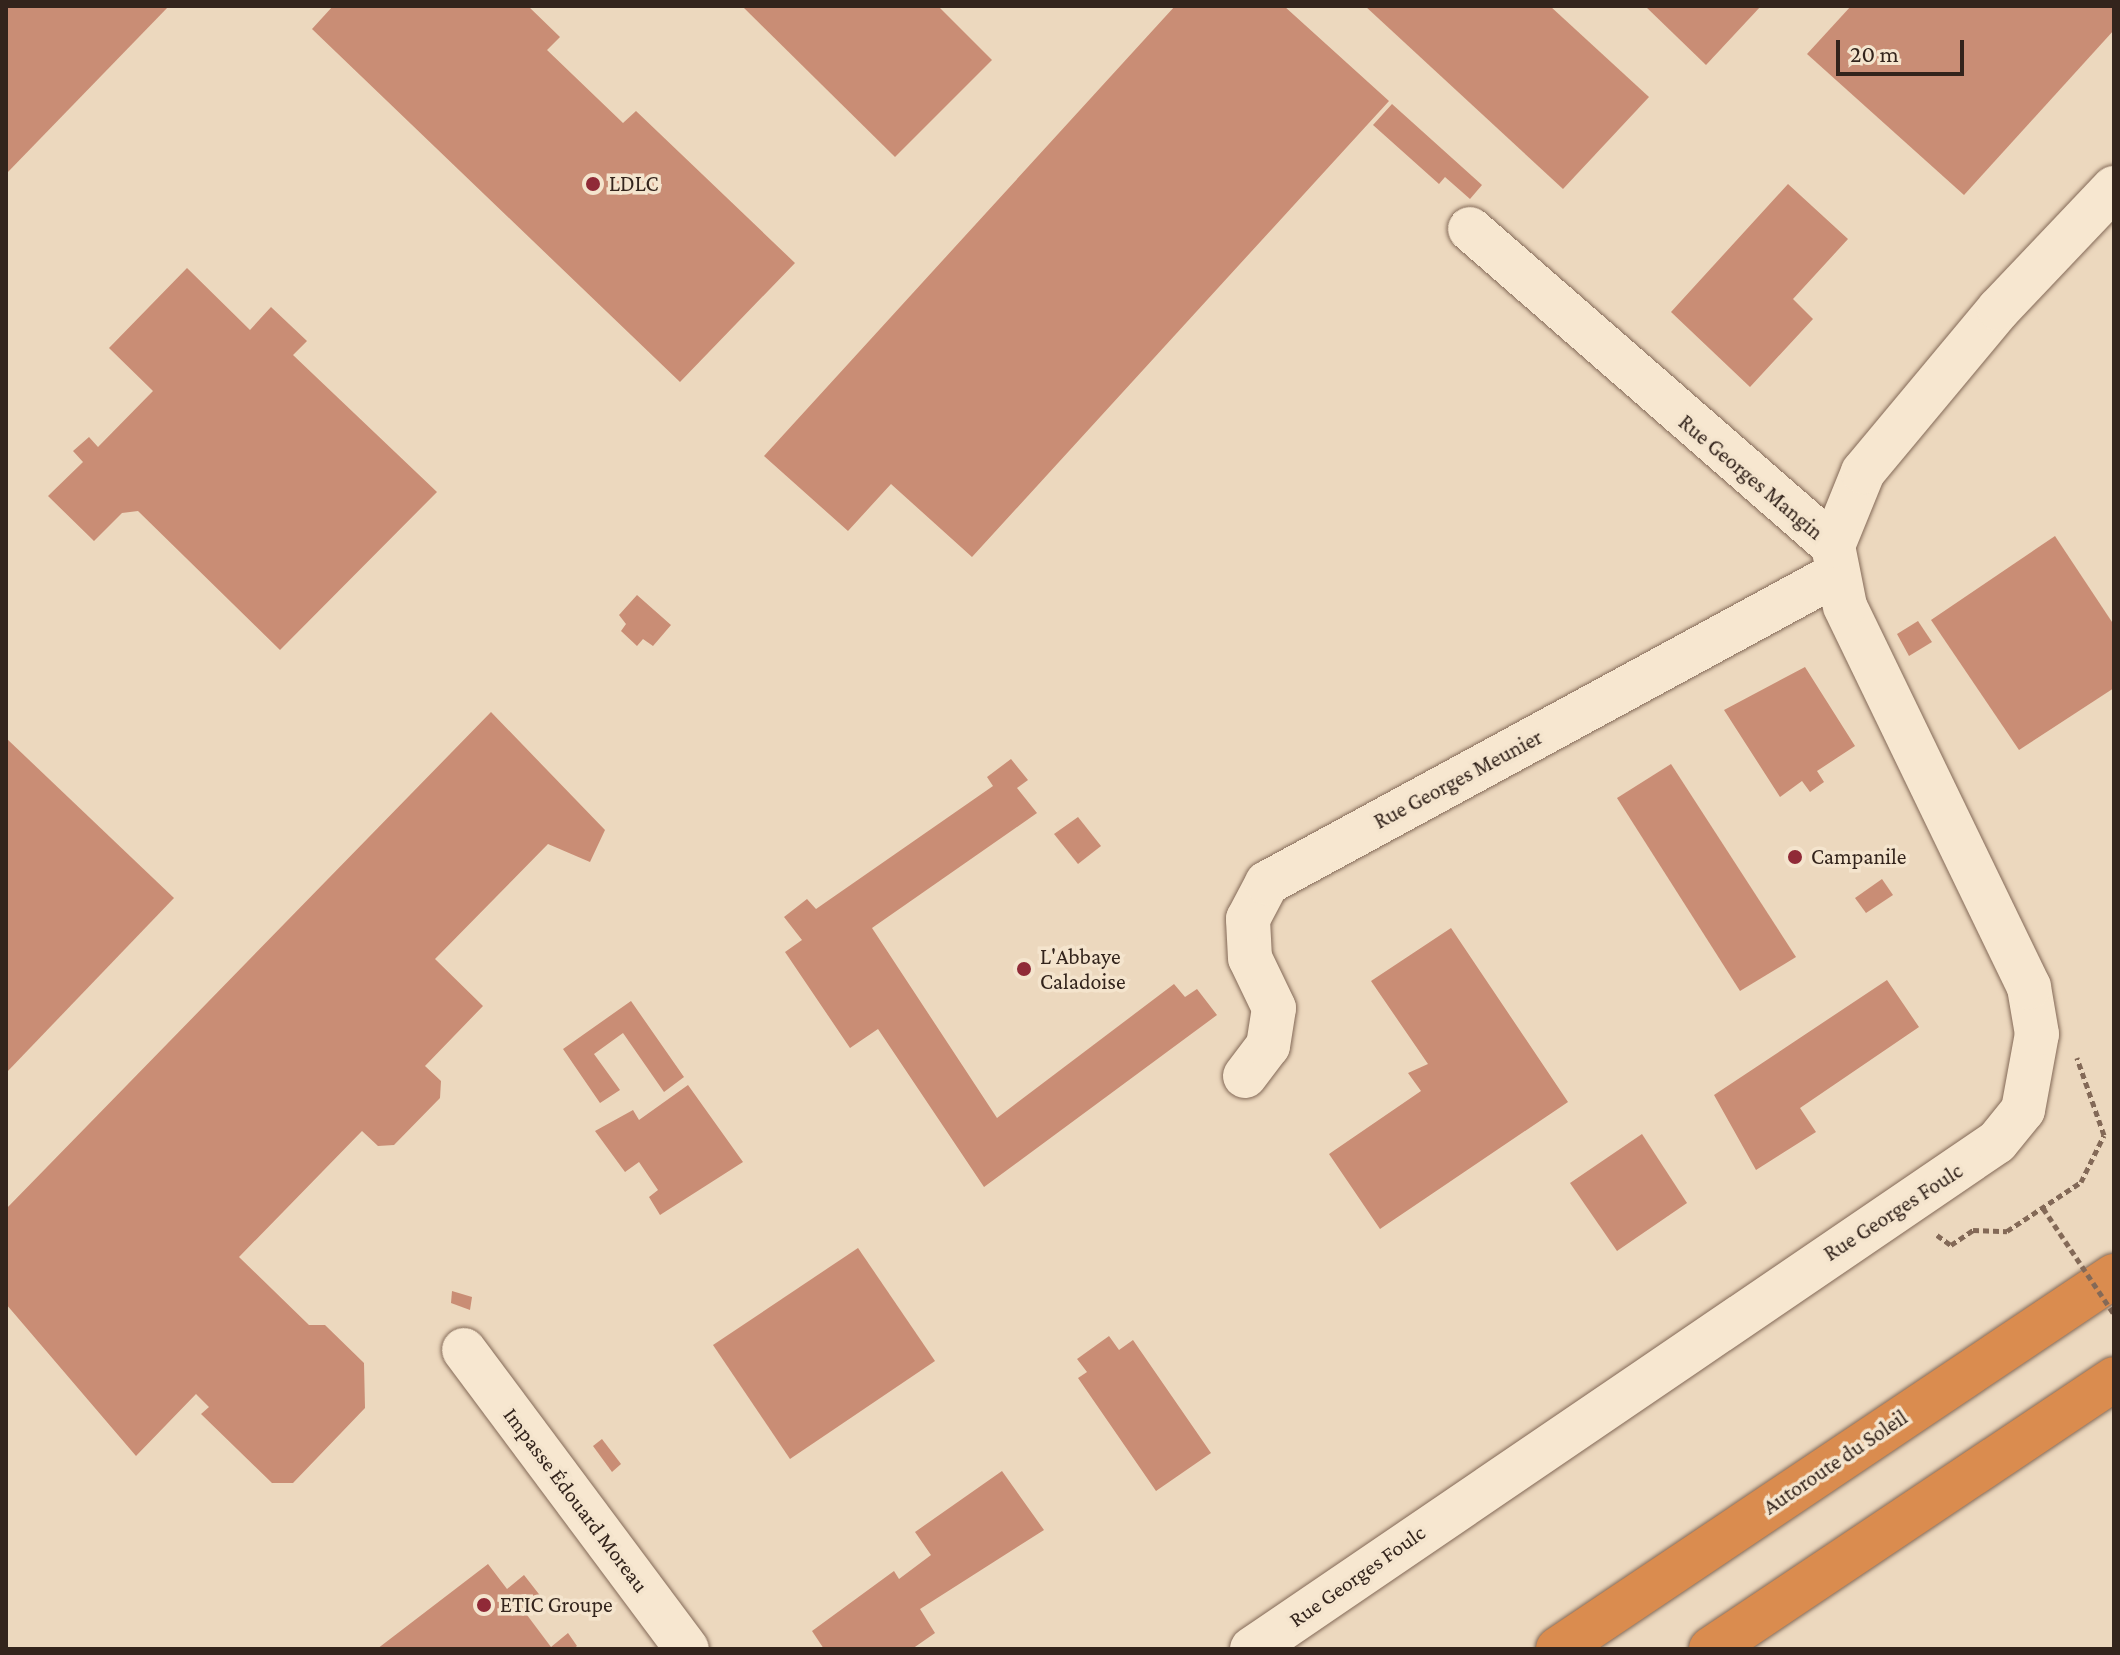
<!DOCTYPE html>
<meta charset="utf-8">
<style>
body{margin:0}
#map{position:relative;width:2120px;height:1655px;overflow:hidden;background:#ecd8be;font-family:"Crimson Pro",serif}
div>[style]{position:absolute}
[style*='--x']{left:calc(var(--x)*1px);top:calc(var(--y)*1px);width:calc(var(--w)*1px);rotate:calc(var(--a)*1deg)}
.building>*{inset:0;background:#c98d75}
.path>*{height:5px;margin-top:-2.5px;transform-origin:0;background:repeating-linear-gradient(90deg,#836957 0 6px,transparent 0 10px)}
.roads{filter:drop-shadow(0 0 2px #836957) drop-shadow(0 0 2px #836957)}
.minor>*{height:44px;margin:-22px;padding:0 22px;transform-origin:22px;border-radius:22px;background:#f7e7d0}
.highway>*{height:44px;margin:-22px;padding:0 22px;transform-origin:22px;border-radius:22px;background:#da8c4f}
.path-bridge>*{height:5px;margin-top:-2.5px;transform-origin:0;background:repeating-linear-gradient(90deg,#836957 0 6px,transparent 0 10px)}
.dots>*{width:22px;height:22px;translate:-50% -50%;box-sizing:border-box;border:4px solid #f4e4cd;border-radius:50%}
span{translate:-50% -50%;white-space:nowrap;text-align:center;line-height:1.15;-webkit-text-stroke:7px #f4e4cd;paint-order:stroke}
.poi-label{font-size:22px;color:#33241c}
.left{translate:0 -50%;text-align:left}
.street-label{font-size:22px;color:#33241c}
.frame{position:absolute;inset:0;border:8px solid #33241c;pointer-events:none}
.scale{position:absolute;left:1836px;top:40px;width:128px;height:36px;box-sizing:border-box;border:4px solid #33241c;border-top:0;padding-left:10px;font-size:24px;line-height:28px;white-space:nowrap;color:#33241c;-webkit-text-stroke:6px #f4e4cd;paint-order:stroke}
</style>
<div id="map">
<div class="building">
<i style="clip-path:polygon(6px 6px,169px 6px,6px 174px)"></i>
<i style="clip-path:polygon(333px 6px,528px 6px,560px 37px,547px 50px,623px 123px,636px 111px,795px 263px,680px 382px,312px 29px)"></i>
<i style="clip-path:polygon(742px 6px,938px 6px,992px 60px,895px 157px)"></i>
<i style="clip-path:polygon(1175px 6px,1284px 6px,1389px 101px,972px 557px,891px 484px,848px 531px,764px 456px)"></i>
<i style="clip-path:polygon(1365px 6px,1550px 6px,1649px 97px,1563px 189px)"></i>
<i style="clip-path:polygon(1645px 6px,1761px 6px,1706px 65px)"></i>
<i style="clip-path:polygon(1851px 6px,2114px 6px,2114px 30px,1964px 195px,1807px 54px)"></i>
<i style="clip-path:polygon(1392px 104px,1482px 185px,1470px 199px,1445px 177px,1439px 184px,1373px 125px)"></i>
<i style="clip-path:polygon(1788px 184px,1848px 239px,1793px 299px,1813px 319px,1750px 387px,1671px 312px)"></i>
<i style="clip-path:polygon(187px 268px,250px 330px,271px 307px,307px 341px,293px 355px,437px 492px,280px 650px,138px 511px,122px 513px,94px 541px,48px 496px,83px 462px,73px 451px,89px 437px,98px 447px,153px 391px,109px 348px)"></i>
<i style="clip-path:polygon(2055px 536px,2114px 625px,2114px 688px,2019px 750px,1931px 620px)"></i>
<i style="clip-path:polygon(637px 595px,671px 625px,653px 646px,643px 639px,637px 646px,621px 631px,626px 624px,619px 615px)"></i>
<i style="clip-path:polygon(1918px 621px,1932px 642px,1909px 656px,1897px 634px)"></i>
<i style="clip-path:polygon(1805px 667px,1855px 746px,1817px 771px,1824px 782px,1810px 792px,1802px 781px,1780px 797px,1724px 710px)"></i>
<i style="clip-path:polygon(491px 712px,605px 830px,590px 862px,548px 844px,435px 959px,483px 1006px,425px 1066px,441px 1081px,440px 1098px,394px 1145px,378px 1146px,362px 1131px,239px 1257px,309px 1325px,325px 1325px,364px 1363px,365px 1408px,293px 1483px,272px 1483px,201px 1414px,209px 1407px,196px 1394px,136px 1456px,6px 1304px,6px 1209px)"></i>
<i style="clip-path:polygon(6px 738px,174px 898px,6px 1073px)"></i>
<i style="clip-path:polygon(1011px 759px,1028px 780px,1017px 788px,1037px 813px,872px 928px,997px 1118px,1174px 984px,1185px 997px,1197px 989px,1217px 1015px,984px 1187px,878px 1029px,850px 1048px,785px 952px,802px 940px,784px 917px,807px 899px,816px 909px,993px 786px,987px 777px)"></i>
<i style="clip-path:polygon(1671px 764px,1796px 957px,1740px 991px,1617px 798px)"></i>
<i style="clip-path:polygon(1078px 817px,1101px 846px,1078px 864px,1054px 834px)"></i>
<i style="clip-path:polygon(1882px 879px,1893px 895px,1866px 913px,1855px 898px)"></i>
<i style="clip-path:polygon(1451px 928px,1568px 1102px,1380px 1229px,1329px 1154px,1421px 1091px,1408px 1073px,1428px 1064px,1371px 981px)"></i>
<i style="clip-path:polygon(1887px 980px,1919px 1027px,1800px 1108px,1816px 1132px,1756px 1170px,1714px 1095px)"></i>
<i style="clip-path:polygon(631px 1001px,684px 1077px,664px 1092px,623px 1033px,594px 1054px,620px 1090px,600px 1103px,563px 1049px)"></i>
<i style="clip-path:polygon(688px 1085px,743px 1162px,660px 1215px,649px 1197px,658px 1190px,639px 1162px,625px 1172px,595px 1131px,633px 1110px,639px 1120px)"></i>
<i style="clip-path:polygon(1642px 1134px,1687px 1203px,1617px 1251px,1570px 1183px)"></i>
<i style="clip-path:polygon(858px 1248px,935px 1361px,790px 1459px,713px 1345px)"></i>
<i style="clip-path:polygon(452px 1291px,472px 1297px,470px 1310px,451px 1303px)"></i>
<i style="clip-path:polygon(1109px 1336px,1119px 1350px,1133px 1340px,1211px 1453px,1156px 1491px,1078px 1378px,1087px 1372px,1077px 1359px)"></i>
<i style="clip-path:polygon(602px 1439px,621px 1464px,612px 1472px,593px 1446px)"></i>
<i style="clip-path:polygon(1002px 1471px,1044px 1530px,920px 1609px,935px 1633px,912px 1649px,824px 1649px,812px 1631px,894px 1571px,899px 1579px,931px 1555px,915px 1532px)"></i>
<i style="clip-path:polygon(488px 1564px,507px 1589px,524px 1575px,542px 1598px,524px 1611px,551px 1647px,568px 1633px,577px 1646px,573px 1649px,377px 1649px)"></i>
</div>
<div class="path">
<i style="--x:1937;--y:1235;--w:17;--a:36"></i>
<i style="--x:1951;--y:1245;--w:27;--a:-34"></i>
<i style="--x:1973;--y:1230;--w:34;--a:2"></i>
<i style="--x:2007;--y:1231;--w:89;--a:-33.5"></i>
<i style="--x:2081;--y:1182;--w:52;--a:-63.9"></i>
<i style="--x:2104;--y:1135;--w:82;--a:-109.3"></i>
</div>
<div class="roads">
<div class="minor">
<i style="--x:1470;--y:229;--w:482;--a:41.1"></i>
<i style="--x:1245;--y:1076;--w:38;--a:-53"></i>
<i style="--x:1268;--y:1046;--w:38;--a:-81"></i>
<i style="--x:1274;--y:1008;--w:55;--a:-115.6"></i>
<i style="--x:1250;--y:958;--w:39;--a:-93"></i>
<i style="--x:1248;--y:919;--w:41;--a:-62.2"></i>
<i style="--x:1267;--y:883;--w:646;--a:-28.47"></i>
<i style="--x:464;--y:1350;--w:373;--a:53.3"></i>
<i style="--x:1252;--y:1649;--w:901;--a:-34.24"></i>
<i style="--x:1997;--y:1142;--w:41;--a:-50.9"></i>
<i style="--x:2023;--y:1110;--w:77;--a:-79.6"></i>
<i style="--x:2037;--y:1034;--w:48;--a:-99.7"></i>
<i style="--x:2029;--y:987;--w:423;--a:-115.8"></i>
<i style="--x:1845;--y:606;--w:61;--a:-101.3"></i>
<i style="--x:1833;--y:546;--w:80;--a:-67.9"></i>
<i style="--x:1863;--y:472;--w:212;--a:-50.2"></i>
<i style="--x:1999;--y:309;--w:167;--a:-46.5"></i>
</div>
<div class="highway">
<i style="--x:1558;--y:1649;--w:670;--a:-33.86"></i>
<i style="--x:1711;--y:1649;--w:485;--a:-33.8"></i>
</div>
</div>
<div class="path-bridge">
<i style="--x:2043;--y:1208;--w:128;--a:56.2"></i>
</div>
<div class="dots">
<i style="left:593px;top:184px;background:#902a37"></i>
<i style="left:1795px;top:857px;background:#902a37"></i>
<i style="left:1024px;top:969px;background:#902a37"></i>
<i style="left:484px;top:1605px;background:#902a37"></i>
</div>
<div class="poi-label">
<span class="left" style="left:609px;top:184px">LDLC</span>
<span class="left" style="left:1811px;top:857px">Campanile</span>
<span class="left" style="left:1040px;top:969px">L'Abbaye<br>Caladoise</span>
<span class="left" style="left:500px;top:1605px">ETIC Groupe</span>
</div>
<div class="street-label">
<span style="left:1751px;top:477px;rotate:40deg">Rue Georges Mangin</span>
<span style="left:1458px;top:779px;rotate:-28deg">Rue Georges Meunier</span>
<span style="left:1893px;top:1212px;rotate:-33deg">Rue Georges Foulc</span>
<span style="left:1835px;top:1462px;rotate:-34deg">Autoroute du Soleil</span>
<span style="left:576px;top:1500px;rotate:53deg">Impasse Édouard Moreau</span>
<span style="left:1357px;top:1576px;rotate:-35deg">Rue Georges Foulc</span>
</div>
<div class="frame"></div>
<div class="scale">20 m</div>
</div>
